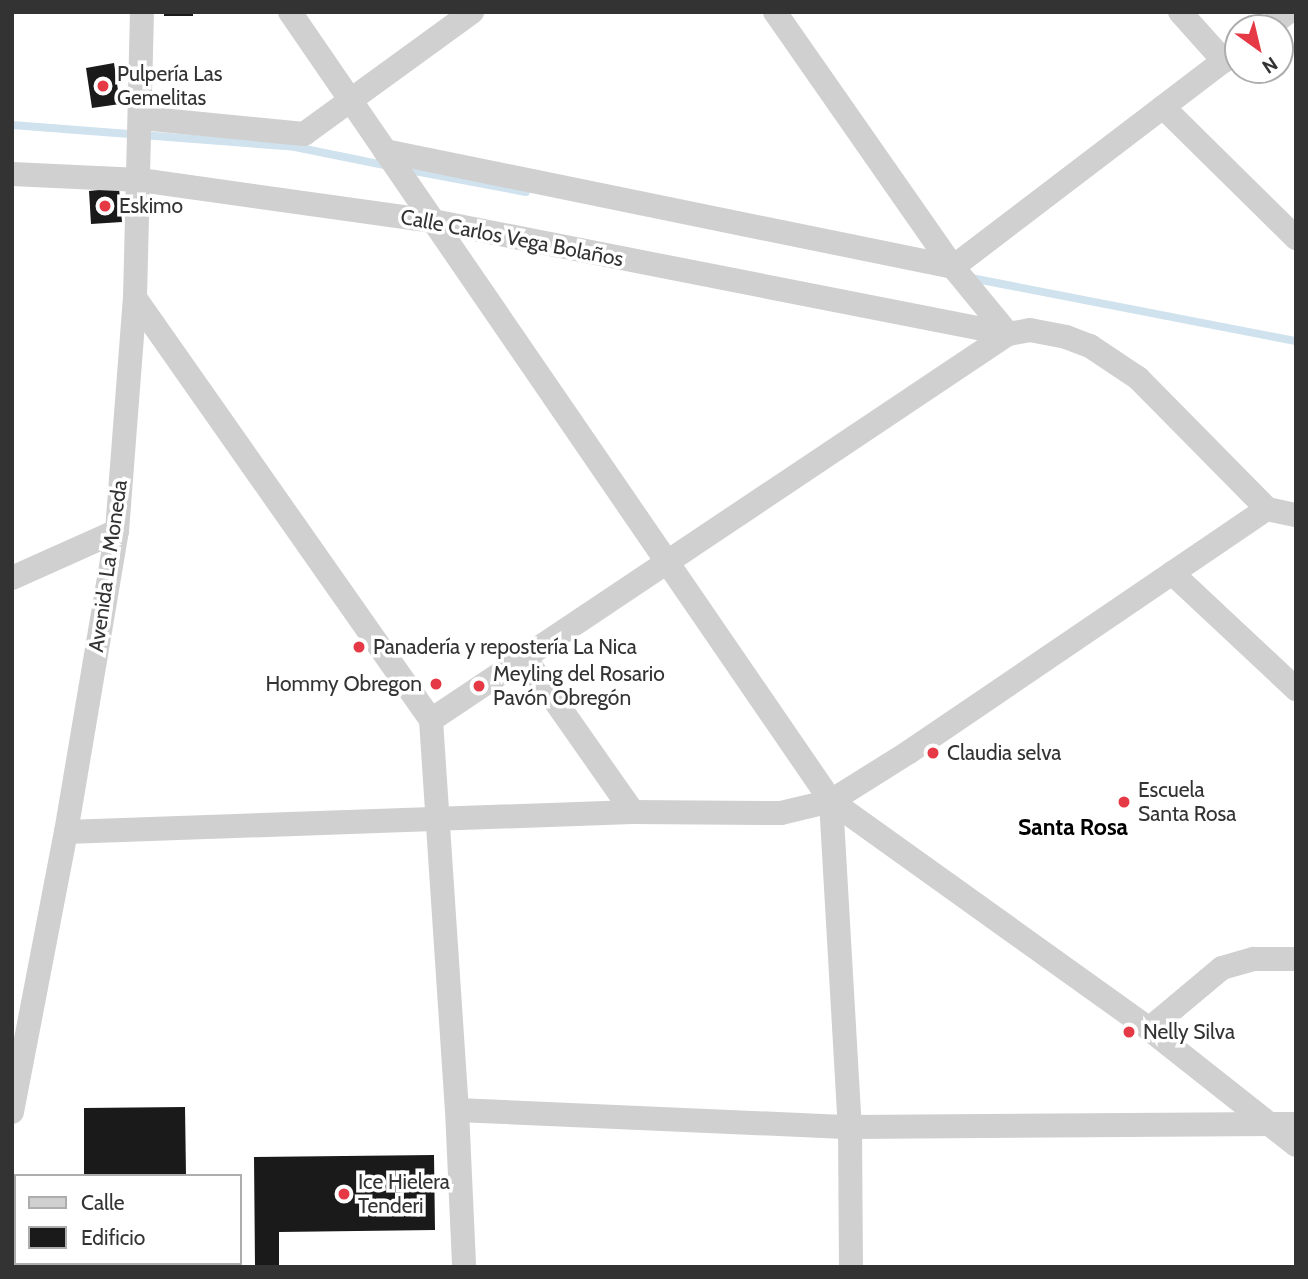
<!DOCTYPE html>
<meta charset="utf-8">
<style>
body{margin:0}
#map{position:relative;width:1308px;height:1279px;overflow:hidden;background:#fff;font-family:Cabin,sans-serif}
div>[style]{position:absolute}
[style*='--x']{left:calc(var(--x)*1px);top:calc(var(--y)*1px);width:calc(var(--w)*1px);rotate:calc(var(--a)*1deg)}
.stream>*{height:8px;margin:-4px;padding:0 4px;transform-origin:4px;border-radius:4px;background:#cfe2ee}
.building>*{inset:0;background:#1a1a1a}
.minor>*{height:24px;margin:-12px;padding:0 12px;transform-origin:12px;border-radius:12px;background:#d0d0d0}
.dots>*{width:19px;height:19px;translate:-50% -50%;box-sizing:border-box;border:4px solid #fff;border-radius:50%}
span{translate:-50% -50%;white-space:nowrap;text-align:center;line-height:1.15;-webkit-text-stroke:7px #fff;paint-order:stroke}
.poi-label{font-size:21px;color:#333}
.left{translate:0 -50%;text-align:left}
.right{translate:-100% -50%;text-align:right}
.street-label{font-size:21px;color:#333}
.neighbourhood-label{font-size:23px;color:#000;font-weight:700}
.frame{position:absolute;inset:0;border:14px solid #333;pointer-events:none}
.legend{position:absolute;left:14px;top:1174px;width:228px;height:91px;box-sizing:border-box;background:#fff;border:2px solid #adadad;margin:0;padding:9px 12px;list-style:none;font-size:21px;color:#333}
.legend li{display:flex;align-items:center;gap:14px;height:35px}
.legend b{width:35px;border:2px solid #adadad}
.north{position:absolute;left:1224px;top:14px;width:70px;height:70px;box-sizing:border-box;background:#fff;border:2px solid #adadad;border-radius:50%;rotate:146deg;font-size:19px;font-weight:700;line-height:28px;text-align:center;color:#333}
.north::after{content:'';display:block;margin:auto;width:24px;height:32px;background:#e63946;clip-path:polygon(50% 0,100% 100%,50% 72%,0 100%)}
</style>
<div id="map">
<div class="stream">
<i style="--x:12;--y:125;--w:284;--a:4.4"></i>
<i style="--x:295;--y:147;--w:95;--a:11.5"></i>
<i style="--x:404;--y:169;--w:124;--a:10.7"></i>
<i style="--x:971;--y:278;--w:331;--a:11"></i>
</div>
<div class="building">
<i style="clip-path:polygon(164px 12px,193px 12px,193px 16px,164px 16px)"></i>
<i style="clip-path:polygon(114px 63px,120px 104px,92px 108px,86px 68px)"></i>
<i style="clip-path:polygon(119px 188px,122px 222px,91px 224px,89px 191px)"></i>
<i style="clip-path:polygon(185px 1107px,186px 1176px,84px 1176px,84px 1108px)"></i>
<i style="clip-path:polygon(434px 1155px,435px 1230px,279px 1232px,279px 1267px,255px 1267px,254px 1157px)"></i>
<i style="clip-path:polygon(85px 1263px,186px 1263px,186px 1267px,85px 1267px)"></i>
</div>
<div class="minor">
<i style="--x:290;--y:12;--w:957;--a:55.56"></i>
<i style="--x:831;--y:801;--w:391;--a:35.6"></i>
<i style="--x:1149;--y:1029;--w:187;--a:38.3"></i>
<i style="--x:775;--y:12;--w:311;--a:55.1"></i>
<i style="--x:953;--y:267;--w:87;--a:50.6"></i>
<i style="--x:1180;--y:12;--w:66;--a:48.1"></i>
<i style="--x:1267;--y:28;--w:26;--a:-37"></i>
<i style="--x:1163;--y:107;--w:187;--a:44.6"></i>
<i style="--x:141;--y:118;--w:164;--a:5.6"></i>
<i style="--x:304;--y:134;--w:208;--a:-36"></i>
<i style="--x:385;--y:151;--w:580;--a:11.54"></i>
<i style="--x:953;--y:267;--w:358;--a:-37.3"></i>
<i style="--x:12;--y:174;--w:128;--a:2.7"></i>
<i style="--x:140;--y:180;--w:296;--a:8"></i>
<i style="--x:433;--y:221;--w:586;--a:11.12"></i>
<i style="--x:135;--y:298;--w:515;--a:54.95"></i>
<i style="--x:431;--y:720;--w:391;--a:86.2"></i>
<i style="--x:457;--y:1110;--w:157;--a:87.4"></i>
<i style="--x:1172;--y:573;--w:170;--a:43.1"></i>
<i style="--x:12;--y:578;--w:115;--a:-24.1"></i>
<i style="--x:525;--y:658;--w:188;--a:55"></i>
<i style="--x:431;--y:720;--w:694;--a:-33.78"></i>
<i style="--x:1008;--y:334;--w:22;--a:-10"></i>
<i style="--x:1030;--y:330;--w:37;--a:11"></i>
<i style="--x:1066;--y:337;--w:26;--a:21"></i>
<i style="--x:1090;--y:346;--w:58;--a:33.7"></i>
<i style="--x:1138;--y:378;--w:184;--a:45.4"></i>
<i style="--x:831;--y:801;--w:327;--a:86.7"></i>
<i style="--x:850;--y:1127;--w:140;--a:89.6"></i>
<i style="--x:66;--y:832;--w:567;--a:-2.02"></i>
<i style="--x:633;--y:812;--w:148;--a:0.4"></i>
<i style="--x:781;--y:813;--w:51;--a:-13.5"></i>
<i style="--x:831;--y:801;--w:92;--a:-32.1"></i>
<i style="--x:909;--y:752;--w:433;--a:-34.2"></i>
<i style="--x:1267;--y:509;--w:30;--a:12"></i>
<i style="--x:1149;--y:1029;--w:95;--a:-39.9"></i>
<i style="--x:1222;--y:968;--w:33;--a:-16"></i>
<i style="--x:1254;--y:959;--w:42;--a:0"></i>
<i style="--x:457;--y:1110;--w:393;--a:2.5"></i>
<i style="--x:850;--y:1127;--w:446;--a:-0.4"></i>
<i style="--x:12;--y:1112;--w:285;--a:-79.1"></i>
<i style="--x:66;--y:832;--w:305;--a:-80.4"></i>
<i style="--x:117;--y:531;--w:234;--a:-85.6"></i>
<i style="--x:135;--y:298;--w:286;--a:-88.6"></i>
</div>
<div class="dots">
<i style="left:103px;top:86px;background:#e63946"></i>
<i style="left:105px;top:206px;background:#e63946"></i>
<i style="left:359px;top:647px;background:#e63946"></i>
<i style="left:436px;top:684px;background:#e63946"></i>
<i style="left:479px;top:686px;background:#e63946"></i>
<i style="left:933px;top:753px;background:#e63946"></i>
<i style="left:1124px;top:802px;background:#e63946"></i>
<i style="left:1129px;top:1032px;background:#e63946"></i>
<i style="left:344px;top:1194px;background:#e63946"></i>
</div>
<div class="poi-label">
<span class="left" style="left:117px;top:86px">Pulpería Las<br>Gemelitas</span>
<span class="left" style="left:119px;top:206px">Eskimo</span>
<span class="left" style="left:373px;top:647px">Panadería y repostería La Nica</span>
<span class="left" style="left:493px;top:686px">Meyling del Rosario<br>Pavón Obregón</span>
<span class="right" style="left:422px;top:684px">Hommy Obregon</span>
<span class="left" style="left:947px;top:753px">Claudia selva</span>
<span class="left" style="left:1138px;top:802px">Escuela<br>Santa Rosa</span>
<span class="left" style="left:1143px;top:1032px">Nelly Silva</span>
<span class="left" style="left:358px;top:1194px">Ice Hielera<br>Tenderi</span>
</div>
<div class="street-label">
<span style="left:512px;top:238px;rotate:11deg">Calle Carlos Vega Bolaños</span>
<span style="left:108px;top:566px;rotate:-82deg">Avenida La Moneda</span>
</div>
<div class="neighbourhood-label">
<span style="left:1073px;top:827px">Santa Rosa</span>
</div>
<div class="frame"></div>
<ul class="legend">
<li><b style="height:9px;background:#d0d0d0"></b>Calle</li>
<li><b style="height:19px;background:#1a1a1a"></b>Edificio</li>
</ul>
<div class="north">N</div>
</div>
